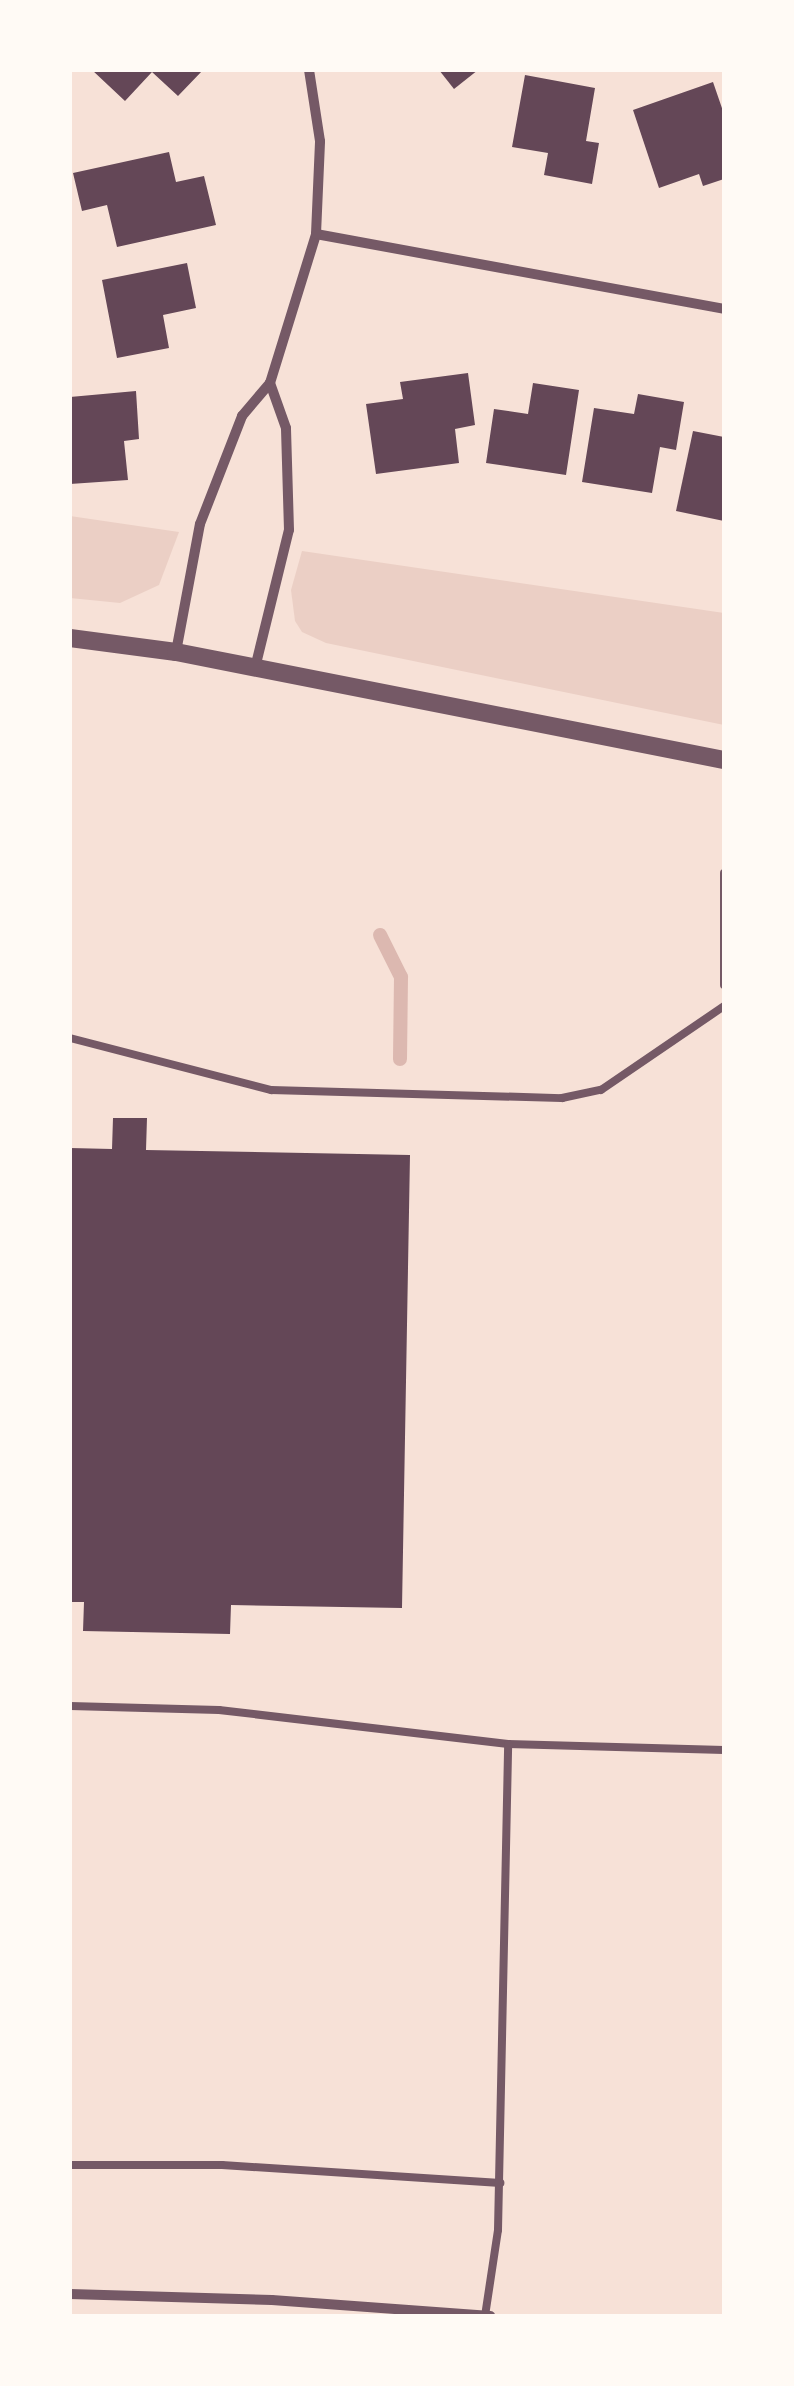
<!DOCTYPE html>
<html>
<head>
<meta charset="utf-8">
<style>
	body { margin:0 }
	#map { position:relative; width:794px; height:2386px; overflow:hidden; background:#f7e1d7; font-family:Lato,sans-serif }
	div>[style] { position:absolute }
	.green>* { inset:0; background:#ebcfc5 }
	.stream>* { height:14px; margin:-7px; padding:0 7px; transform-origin:7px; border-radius:7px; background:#dcb8b0 }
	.building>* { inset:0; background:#644757 }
	.service>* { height:8px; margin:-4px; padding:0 4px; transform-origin:4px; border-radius:4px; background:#755966 }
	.minor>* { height:10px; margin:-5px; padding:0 5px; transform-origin:5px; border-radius:5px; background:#755966 }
	.tertiary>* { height:18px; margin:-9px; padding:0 9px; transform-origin:9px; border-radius:9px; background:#755966 }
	span { translate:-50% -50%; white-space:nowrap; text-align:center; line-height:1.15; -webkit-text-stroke:10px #fffaf5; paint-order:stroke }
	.frame { position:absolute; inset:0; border:72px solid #fffaf5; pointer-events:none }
</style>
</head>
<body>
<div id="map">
	<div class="green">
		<i style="clip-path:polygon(70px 516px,179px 532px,159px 585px,120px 603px,70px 598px)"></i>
		<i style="clip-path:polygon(302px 551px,724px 613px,724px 725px,326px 643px,302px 632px,295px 621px,291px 590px)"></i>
	</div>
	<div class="stream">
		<i style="left:380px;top:935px;width:47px;rotate:63.4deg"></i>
		<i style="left:401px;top:977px;width:82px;rotate:90.7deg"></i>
	</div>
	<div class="building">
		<i style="clip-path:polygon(92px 70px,203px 70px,178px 96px,152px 72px,125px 101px)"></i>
		<i style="clip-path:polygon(439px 70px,478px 70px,454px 89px)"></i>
		<i style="clip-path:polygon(525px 75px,595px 88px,586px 141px,599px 143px,592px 184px,544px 175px,548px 153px,512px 147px)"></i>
		<i style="clip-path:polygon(713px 82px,724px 114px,724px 179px,703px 186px,699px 174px,659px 188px,633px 110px)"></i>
		<i style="clip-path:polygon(169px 152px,176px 182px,204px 176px,216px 225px,117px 247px,107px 205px,82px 211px,73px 173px)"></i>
		<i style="clip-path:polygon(187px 263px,196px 308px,163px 315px,169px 348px,117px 358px,102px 280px)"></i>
		<i style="clip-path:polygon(468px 373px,475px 425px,455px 429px,459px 463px,376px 474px,366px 404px,403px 399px,400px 382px)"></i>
		<i style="clip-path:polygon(533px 383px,579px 390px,566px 475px,486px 463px,494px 409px,528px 414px)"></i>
		<i style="clip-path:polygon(136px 391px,139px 439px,124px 441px,128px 480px,70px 484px,70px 397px)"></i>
		<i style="clip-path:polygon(638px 394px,684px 402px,676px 450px,660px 447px,652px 493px,582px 482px,594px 408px,634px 414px)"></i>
		<i style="clip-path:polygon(693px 431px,724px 437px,724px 521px,676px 511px)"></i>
		<i style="clip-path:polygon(113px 1118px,147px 1118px,146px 1150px,410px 1155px,402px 1608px,231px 1605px,230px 1634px,83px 1631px,84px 1602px,70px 1602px,70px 1148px,112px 1149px)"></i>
	</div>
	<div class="service">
		<i style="left:724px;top:873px;width:112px;rotate:90deg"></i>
		<i style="left:70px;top:1038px;width:208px;rotate:14.5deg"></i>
		<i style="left:271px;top:1090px;width:291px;rotate:1.6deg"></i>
		<i style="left:562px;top:1098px;width:40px;rotate:-12deg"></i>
		<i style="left:601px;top:1090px;width:149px;rotate:-34.3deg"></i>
		<i style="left:70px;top:1706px;width:149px;rotate:1.5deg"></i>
		<i style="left:219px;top:1710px;width:291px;rotate:6.7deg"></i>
		<i style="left:508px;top:1744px;width:216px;rotate:1.6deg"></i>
		<i style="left:70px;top:2165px;width:152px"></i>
		<i style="left:222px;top:2165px;width:279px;rotate:3.7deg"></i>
		<i style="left:485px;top:2316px;width:87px;rotate:-81.4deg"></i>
		<i style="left:498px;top:2230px;width:486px;rotate:-88.8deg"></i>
	</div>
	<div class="minor">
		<i style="left:316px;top:234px;width:415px;rotate:10.4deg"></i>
		<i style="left:176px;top:652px;width:130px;rotate:-79.4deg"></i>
		<i style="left:200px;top:524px;width:116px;rotate:-68.7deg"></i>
		<i style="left:242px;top:416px;width:43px;rotate:-49.7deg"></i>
		<i style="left:270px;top:383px;width:156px;rotate:-72.8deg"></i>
		<i style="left:316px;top:234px;width:93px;rotate:-87.5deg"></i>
		<i style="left:320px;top:141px;width:72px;rotate:-98.8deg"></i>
		<i style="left:255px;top:668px;width:142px;rotate:-76.2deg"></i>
		<i style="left:289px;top:530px;width:102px;rotate:-91.7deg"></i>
		<i style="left:286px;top:428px;width:48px;rotate:-109.6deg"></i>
		<i style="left:70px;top:2294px;width:202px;rotate:1.7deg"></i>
		<i style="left:272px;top:2300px;width:219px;rotate:4.2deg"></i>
	</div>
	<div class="tertiary">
		<i style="left:70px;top:638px;width:107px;rotate:7.5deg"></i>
		<i style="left:176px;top:652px;width:559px;rotate:11.15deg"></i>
	</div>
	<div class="frame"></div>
</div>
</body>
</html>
